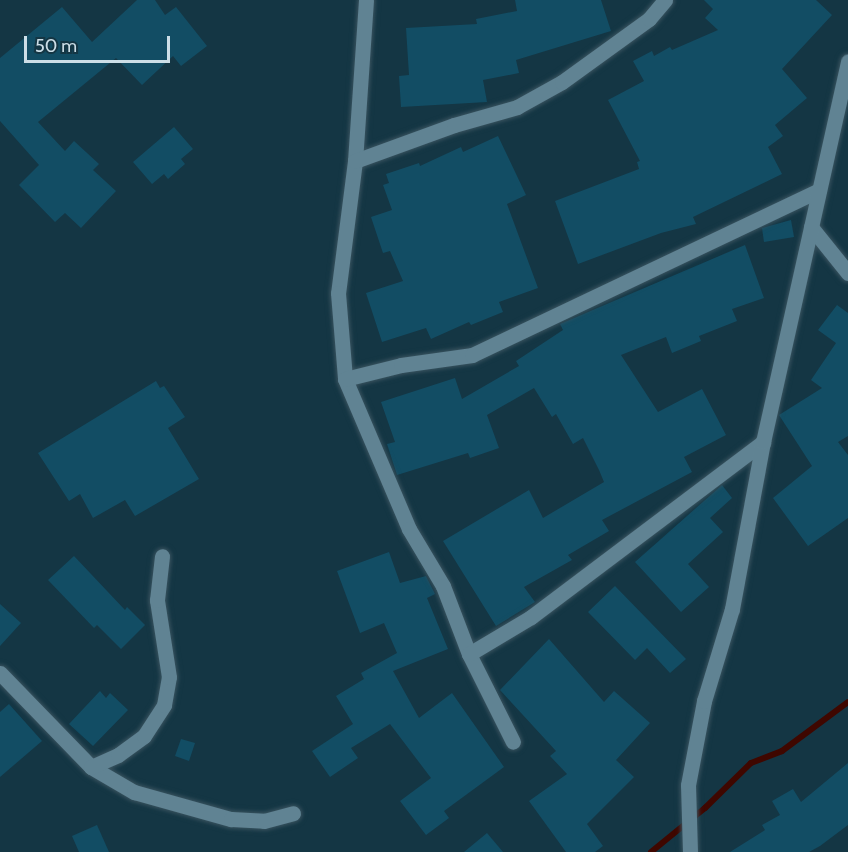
<!DOCTYPE html>
<html>
<head>
<meta charset="utf-8">
<style>
	body { margin:0 }
	#map { position:relative; width:848px; height:852px; overflow:hidden; background:#143644; font-family:Cabin,sans-serif }
	div>[style] { position:absolute }
	.stream>* { height:6px; margin:-3px; padding:0 3px; transform-origin:3px; border-radius:3px; background:#3f0700 }
	.building>* { inset:0; background:#124d64 }
	.roads { filter:drop-shadow(0 0 2px #39535f) drop-shadow(0 0 2px #39535f) }
	.minor>* { height:15px; margin:-7.5px; padding:0 7.5px; transform-origin:7.5px; border-radius:7.5px; background:#608393 }
	span { translate:-50% -50%; white-space:nowrap; text-align:center; line-height:1.15; -webkit-text-stroke:5px #143644; paint-order:stroke }
	.scale { position:absolute; left:24px; top:36px; width:146px; height:27px; box-sizing:border-box; border:3px solid #ccdee7; border-top:0; padding-left:8px; font-size:18px; line-height:21px; white-space:nowrap; color:#ccdee7; -webkit-text-stroke:4px #143644; paint-order:stroke }
</style>
</head>
<body>
<div id="map">
	<div class="stream">
		<i style="left:651px;top:852px;width:70px;rotate:-39.2deg"></i>
		<i style="left:705px;top:808px;width:64px;rotate:-44.4deg"></i>
		<i style="left:751px;top:763px;width:33px;rotate:-21deg"></i>
		<i style="left:782px;top:751px;width:82px;rotate:-36.6deg"></i>
	</div>
	<div class="building">
		<i style="clip-path:polygon(137px 0,155px 0,165px 15px,176px 7px,207px 46px,181px 66px,173px 56px,142px 85px,116px 58px,38px 122px,65px 151px,74px 141px,99px 164px,93px 170px,116px 191px,81px 228px,65px 213px,55px 222px,19px 185px,39px 165px,0 121px,0 58px,62px 7px,92px 42px)"></i>
		<i style="clip-path:polygon(515px 0,601px 0,611px 31px,516px 60px,519px 73px,483px 80px,487px 102px,401px 107px,399px 76px,409px 75px,406px 28px,477px 24px,476px 19px,517px 11px)"></i>
		<i style="clip-path:polygon(704px 0,816px 0,832px 15px,782px 69px,807px 98px,775px 125px,783px 136px,768px 147px,782px 174px,693px 217px,696px 224px,661px 233px,578px 264px,555px 201px,639px 169px,637px 162px,640px 161px,608px 100px,644px 81px,633px 61px,652px 51px,654px 56px,670px 47px,672px 50px,718px 30px,705px 18px,713px 9px)"></i>
		<i style="clip-path:polygon(174px 127px,193px 149px,181px 159px,185px 164px,168px 179px,164px 174px,152px 184px,133px 162px)"></i>
		<i style="clip-path:polygon(498px 136px,526px 195px,507px 204px,538px 288px,499px 302px,503px 312px,471px 325px,469px 322px,431px 339px,426px 328px,382px 342px,366px 293px,403px 281px,390px 251px,383px 253px,371px 217px,392px 210px,383px 185px,389px 183px,386px 174px,419px 163px,420px 166px,461px 147px,463px 152px)"></i>
		<i style="clip-path:polygon(791px 220px,794px 237px,764px 242px,762px 228px)"></i>
		<i style="clip-path:polygon(745px 245px,764px 298px,732px 309px,737px 321px,699px 336px,701px 341px,672px 353px,666px 337px,621px 355px,658px 412px,702px 389px,726px 435px,684px 457px,692px 472px,602px 520px,609px 531px,568px 555px,572px 560px,524px 587px,535px 602px,496px 626px,443px 541px,529px 490px,543px 518px,604px 482px,599px 470px,583px 438px,573px 444px,556px 414px,552px 417px,534px 388px,487px 415px,499px 448px,470px 458px,468px 453px,397px 475px,387px 444px,395px 442px,381px 402px,455px 378px,462px 399px,519px 366px,516px 361px,563px 330px,560px 324px)"></i>
		<i style="clip-path:polygon(837px 305px,848px 313px,848px 436px,838px 442px,848px 455px,848px 518px,808px 546px,773px 498px,812px 466px,779px 415px,822px 388px,811px 380px,836px 343px,818px 330px)"></i>
		<i style="clip-path:polygon(156px 381px,160px 388px,164px 386px,185px 417px,168px 428px,199px 479px,135px 516px,125px 500px,93px 518px,80px 494px,69px 501px,38px 453px)"></i>
		<i style="clip-path:polygon(722px 485px,732px 498px,710px 518px,723px 532px,688px 564px,709px 587px,681px 612px,635px 562px)"></i>
		<i style="clip-path:polygon(389px 552px,400px 583px,426px 576px,435px 594px,427px 598px,448px 649px,393px 671px,419px 718px,452px 693px,504px 767px,444px 811px,449px 818px,426px 835px,400px 801px,431px 778px,390px 724px,351px 748px,358px 758px,330px 777px,312px 751px,353px 724px,336px 696px,364px 679px,361px 673px,397px 653px,384px 623px,360px 633px,337px 571px)"></i>
		<i style="clip-path:polygon(74px 556px,125px 610px,127px 607px,145px 625px,121px 649px,97px 625px,94px 628px,48px 580px)"></i>
		<i style="clip-path:polygon(615px 586px,686px 659px,670px 673px,647px 648px,635px 660px,588px 612px)"></i>
		<i style="clip-path:polygon(0 604px,21px 623px,0 646px)"></i>
		<i style="clip-path:polygon(549px 639px,604px 702px,614px 691px,650px 723px,616px 760px,634px 777px,587px 824px,603px 846px,595px 852px,566px 852px,529px 801px,567px 774px,550px 756px,556px 751px,500px 690px)"></i>
		<i style="clip-path:polygon(100px 691px,106px 698px,110px 693px,128px 710px,93px 746px,69px 724px)"></i>
		<i style="clip-path:polygon(9px 704px,42px 741px,0 777px,0 712px)"></i>
		<i style="clip-path:polygon(181px 739px,195px 743px,189px 761px,175px 756px)"></i>
		<i style="clip-path:polygon(848px 763px,848px 825px,820px 846px,809px 852px,730px 852px,765px 830px,762px 825px,780px 815px,772px 801px,793px 789px,801px 802px)"></i>
		<i style="clip-path:polygon(97px 825px,109px 852px,79px 852px,72px 836px)"></i>
		<i style="clip-path:polygon(487px 833px,503px 852px,464px 852px)"></i>
	</div>
	<div class="roads">
		<div class="minor">
			<i style="left:366px;top:0;width:161px;rotate:93.9deg"></i>
			<i style="left:355px;top:161px;width:133px;rotate:97.3deg"></i>
			<i style="left:338px;top:293px;width:86px;rotate:85.3deg"></i>
			<i style="left:345px;top:379px;width:163px;rotate:66.9deg"></i>
			<i style="left:409px;top:529px;width:66px;rotate:59.2deg"></i>
			<i style="left:443px;top:586px;width:73px;rotate:69.1deg"></i>
			<i style="left:469px;top:654px;width:98px;rotate:63.4deg"></i>
			<i style="left:355px;top:161px;width:105px;rotate:-20deg"></i>
			<i style="left:454px;top:125px;width:66px;rotate:-15.9deg"></i>
			<i style="left:517px;top:107px;width:51px;rotate:-29.1deg"></i>
			<i style="left:562px;top:82px;width:107px;rotate:-35.9deg"></i>
			<i style="left:649px;top:19px;width:25px;rotate:-50deg"></i>
			<i style="left:811px;top:227px;width:59px;rotate:51.2deg"></i>
			<i style="left:345px;top:379px;width:58px;rotate:-14deg"></i>
			<i style="left:401px;top:365px;width:72px;rotate:-8deg"></i>
			<i style="left:472px;top:355px;width:384px;rotate:-25.4deg"></i>
			<i style="left:469px;top:654px;width:72px;rotate:-30.8deg"></i>
			<i style="left:531px;top:617px;width:291px;rotate:-37deg"></i>
			<i style="left:0;top:673px;width:131px;rotate:45.9deg"></i>
			<i style="left:91px;top:767px;width:50px;rotate:30.2deg"></i>
			<i style="left:134px;top:792px;width:101px;rotate:15.6deg"></i>
			<i style="left:231px;top:819px;width:33px;rotate:3deg"></i>
			<i style="left:264px;top:821px;width:30px;rotate:-15deg"></i>
			<i style="left:91px;top:767px;width:30px;rotate:-24deg"></i>
			<i style="left:118px;top:755px;width:32px;rotate:-36deg"></i>
			<i style="left:144px;top:736px;width:37px;rotate:-57deg"></i>
			<i style="left:164px;top:705px;width:28px;rotate:-80deg"></i>
			<i style="left:169px;top:677px;width:78px;rotate:-98.9deg"></i>
			<i style="left:157px;top:600px;width:44px;rotate:-83.5deg"></i>
			<i style="left:690px;top:852px;width:67px;rotate:-91.7deg"></i>
			<i style="left:688px;top:785px;width:86px;rotate:-79.2deg"></i>
			<i style="left:704px;top:701px;width:96px;rotate:-73.1deg"></i>
			<i style="left:732px;top:609px;width:170px;rotate:-79.5deg"></i>
			<i style="left:763px;top:442px;width:390px;rotate:-77.4deg"></i>
		</div>
	</div>
	<div class="scale">50 m</div>
</div>
</body>
</html>
